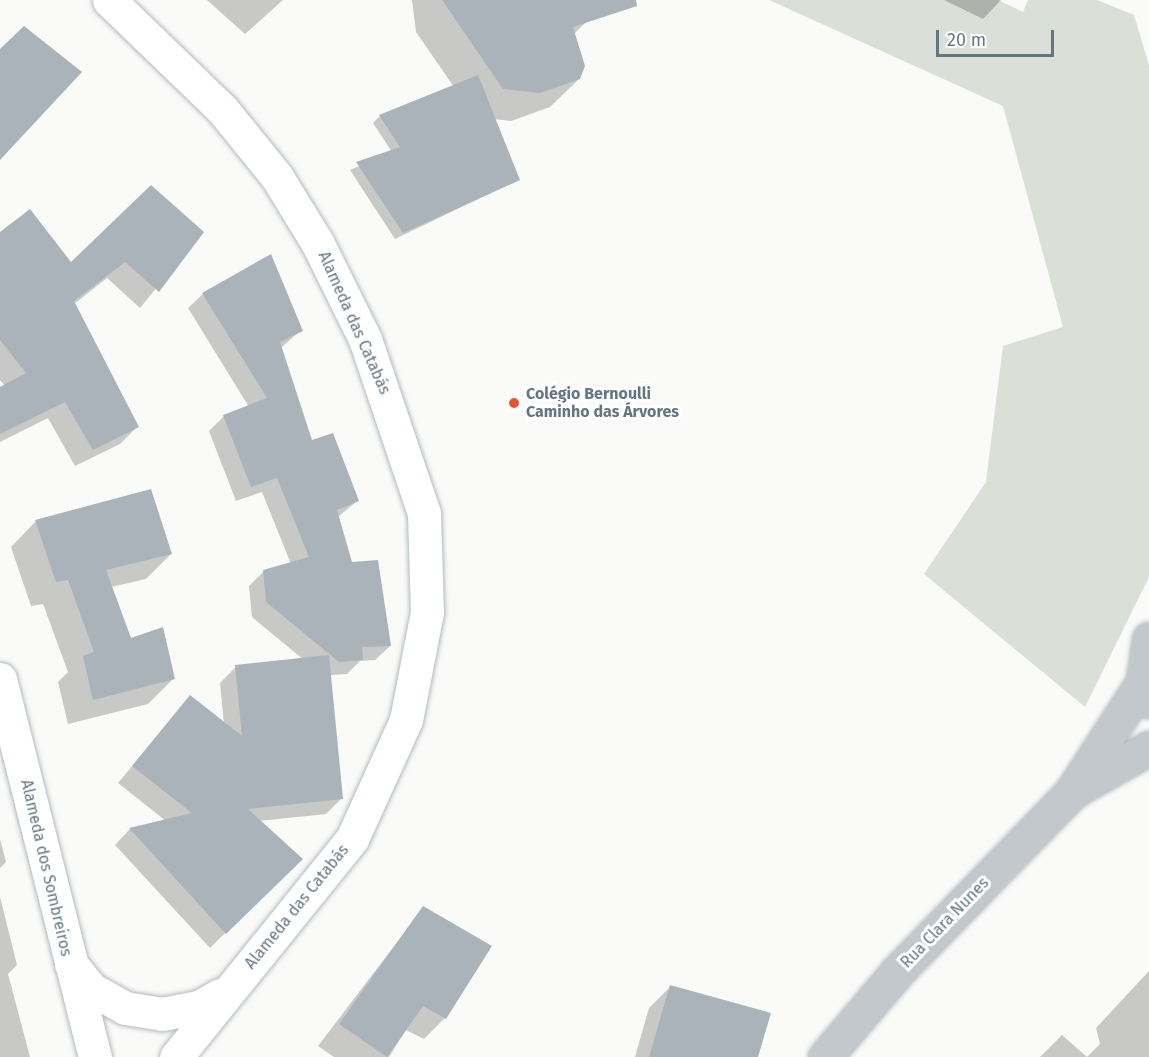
<!DOCTYPE html>
<html>
<head>
<meta charset="utf-8">
<style>
	body { margin:0 }
	#map { position:relative; width:1149px; height:1057px; overflow:hidden; background:#fafaf8; font-family:"Fira Sans",sans-serif }
	div>[style] { position:absolute }
	.green>* { inset:0; background:#dadfd7 }
	.shadow>* { inset:0; background:#0003 }
	.building>* { inset:0; background:#aab3b9 }
	.roads { filter:drop-shadow(0 0 2px #b3babf) drop-shadow(0 0 2px #b3babf) }
	.street>* { height:33px; margin:-16.5px; padding:0 16.5px; transform-origin:16.5px; border-radius:16.5px; background:#c3c8cc }
	.secondary>* { height:33px; margin:-16.5px; padding:0 16.5px; transform-origin:16.5px; border-radius:16.5px; background:#fff }
	.dots>* { width:16px; height:16px; translate:-50% -50%; box-sizing:border-box; border:3px solid #fff; border-radius:50% }
	span { translate:-50% -50%; white-space:nowrap; text-align:center; line-height:1.15; -webkit-text-stroke:6px #fff; paint-order:stroke }
	.street-label { font-size:16px; color:#657683 }
	.poi-label { font-size:16px; color:#657683; font-weight:700 }
	.left { translate:0 -50%; text-align:left }
	.scale { position:absolute; left:936px; top:30px; width:118px; height:27px; box-sizing:border-box; border:3px solid #657683; border-top:0; padding-left:8px; font-size:18px; line-height:21px; white-space:nowrap; color:#657683; -webkit-text-stroke:4px #fff; paint-order:stroke }
</style>
</head>
<body>
<div id="map">
	<div class="green">
		<i style="clip-path:polygon(769px 0,998px 0,1023px 12px,1028px 0,1097px 0,1134px 15px,1149px 65px,1149px 577px,1085px 707px,924px 574px,986px 482px,1003px 346px,1063px 327px,1003px 106px)"></i>
	</div>
	<div class="shadow">
		<i style="clip-path:polygon(207px 0,283px 0,245px 34px)"></i>
		<i style="clip-path:polygon(412px 0,579px 0,586px 22px,574px 34px,579px 79px,550px 107px,511px 121px,494px 119px,518px 180px,395px 239px,350px 170px,392px 152px,373px 123px,380px 116px,454px 87px,416px 32px)"></i>
		<i style="clip-path:polygon(944px 0,1001px 0,983px 19px)"></i>
		<i style="clip-path:polygon(202px 232px,140px 308px,107px 278px,74px 304px,137px 427px,120px 444px,75px 466px,48px 418px,0 442px,0 389px,5px 386px,0 380px,0 234px,70px 264px)"></i>
		<i style="clip-path:polygon(203px 294px,301px 330px,281px 348px,311px 442px,357px 501px,338px 517px,351px 564px,390px 646px,375px 660px,360px 661px,347px 674px,330px 675px,342px 798px,326px 814px,259px 821px,300px 859px,210px 948px,115px 845px,130px 829px,166px 821px,118px 783px,190px 697px,224px 724px,220px 683px,236px 667px,304px 660px,252px 617px,249px 586px,264px 571px,291px 564px,262px 492px,236px 501px,209px 431px,224px 416px,249px 407px,188px 308px)"></i>
		<i style="clip-path:polygon(150px 491px,171px 554px,146px 579px,111px 587px,130px 640px,173px 679px,148px 704px,68px 724px,58px 682px,68px 672px,43px 604px,31px 606px,11px 547px,35px 522px)"></i>
		<i style="clip-path:polygon(0 839px,6px 862px,0 868px)"></i>
		<i style="clip-path:polygon(0 897px,17px 965px,8px 974px,30px 1057px,0 1057px)"></i>
		<i style="clip-path:polygon(423px 908px,445px 1018px,424px 1039px,406px 1030px,389px 1057px,334px 1057px,318px 1046px)"></i>
		<i style="clip-path:polygon(1149px 971px,1149px 1057px,1087px 1057px,1100px 1044px,1096px 1028px)"></i>
		<i style="clip-path:polygon(670px 987px,757px 1057px,635px 1057px,649px 1008px)"></i>
		<i style="clip-path:polygon(1062px 1035px,1087px 1057px,1040px 1057px)"></i>
	</div>
	<div class="building">
		<i style="clip-path:polygon(442px 0,636px 0,637px 6px,573px 27px,585px 66px,580px 79px,540px 93px,503px 89px)"></i>
		<i style="clip-path:polygon(24px 26px,82px 72px,0 160px,0 49px)"></i>
		<i style="clip-path:polygon(478px 75px,520px 180px,403px 233px,356px 162px,400px 147px,379px 115px)"></i>
		<i style="clip-path:polygon(151px 185px,204px 232px,159px 292px,125px 262px,74px 301px,139px 427px,93px 450px,65px 402px,0 434px,0 387px,26px 373px,0 340px,0 232px,30px 209px,71px 262px)"></i>
		<i style="clip-path:polygon(271px 254px,303px 331px,280px 342px,312px 440px,333px 433px,359px 501px,337px 510px,352px 562px,378px 560px,391px 646px,362px 647px,363px 660px,339px 662px,266px 602px,263px 570px,309px 557px,277px 478px,251px 487px,223px 415px,267px 398px,202px 293px)"></i>
		<i style="clip-path:polygon(151px 489px,172px 554px,106px 570px,131px 638px,163px 627px,175px 679px,93px 700px,83px 656px,94px 652px,68px 580px,56px 582px,35px 520px)"></i>
		<i style="clip-path:polygon(329px 655px,343px 799px,248px 809px,303px 859px,226px 934px,129px 828px,192px 813px,132px 766px,190px 695px,242px 736px,235px 665px)"></i>
		<i style="clip-path:polygon(423px 906px,492px 946px,446px 1019px,423px 1006px,387px 1057px,339px 1024px)"></i>
		<i style="clip-path:polygon(670px 985px,771px 1013px,758px 1057px,649px 1057px)"></i>
	</div>
	<div class="roads">
		<div class="street">
			<i style="left:1149px;top:639px;width:43px;rotate:97.9deg"></i>
			<i style="left:1143px;top:682px;width:20px;rotate:72deg"></i>
			<i style="left:1077px;top:789px;width:83px;rotate:-29.7deg"></i>
			<i style="left:825px;top:1057px;width:113px;rotate:-49.7deg"></i>
			<i style="left:898px;top:971px;width:248px;rotate:-45.8deg"></i>
			<i style="left:1071px;top:793px;width:132px;rotate:-57deg"></i>
		</div>
		<div class="secondary">
			<i style="left:109px;top:0;width:157px;rotate:44deg"></i>
			<i style="left:222px;top:109px;width:87px;rotate:51deg"></i>
			<i style="left:277px;top:177px;width:79px;rotate:58.5deg"></i>
			<i style="left:318px;top:244px;width:106px;rotate:63.7deg"></i>
			<i style="left:365px;top:339px;width:184px;rotate:71.3deg"></i>
			<i style="left:424px;top:513px;width:99px;rotate:88.3deg"></i>
			<i style="left:427px;top:612px;width:110px;rotate:101deg"></i>
			<i style="left:406px;top:720px;width:131px;rotate:114.4deg"></i>
			<i style="left:352px;top:839px;width:280px;rotate:128.9deg"></i>
			<i style="left:0;top:679px;width:390px;rotate:75.9deg"></i>
			<i style="left:71px;top:964px;width:32px;rotate:51deg"></i>
			<i style="left:91px;top:989px;width:39px;rotate:29deg"></i>
			<i style="left:125px;top:1008px;width:37px;rotate:9deg"></i>
			<i style="left:162px;top:1014px;width:38px;rotate:-11deg"></i>
			<i style="left:199px;top:1007px;width:24px;rotate:-30deg"></i>
		</div>
	</div>
	<div class="dots">
		<i style="left:514px;top:403px;background:#e4572e"></i>
	</div>
	<div class="street-label">
		<span style="left:354px;top:323px;rotate:66deg">Alameda das Catabás</span>
		<span style="left:46px;top:868px;rotate:77deg">Alameda dos Sombreiros</span>
		<span style="left:297px;top:907px;rotate:-51deg">Alameda das Catabás</span>
		<span style="left:945px;top:923px;rotate:-46deg">Rua Clara Nunes</span>
	</div>
	<div class="poi-label">
		<span class="left" style="left:526px;top:403px">Colégio Bernoulli<br>Caminho das Árvores</span>
	</div>
	<div class="scale">20 m</div>
</div>
</body>
</html>
